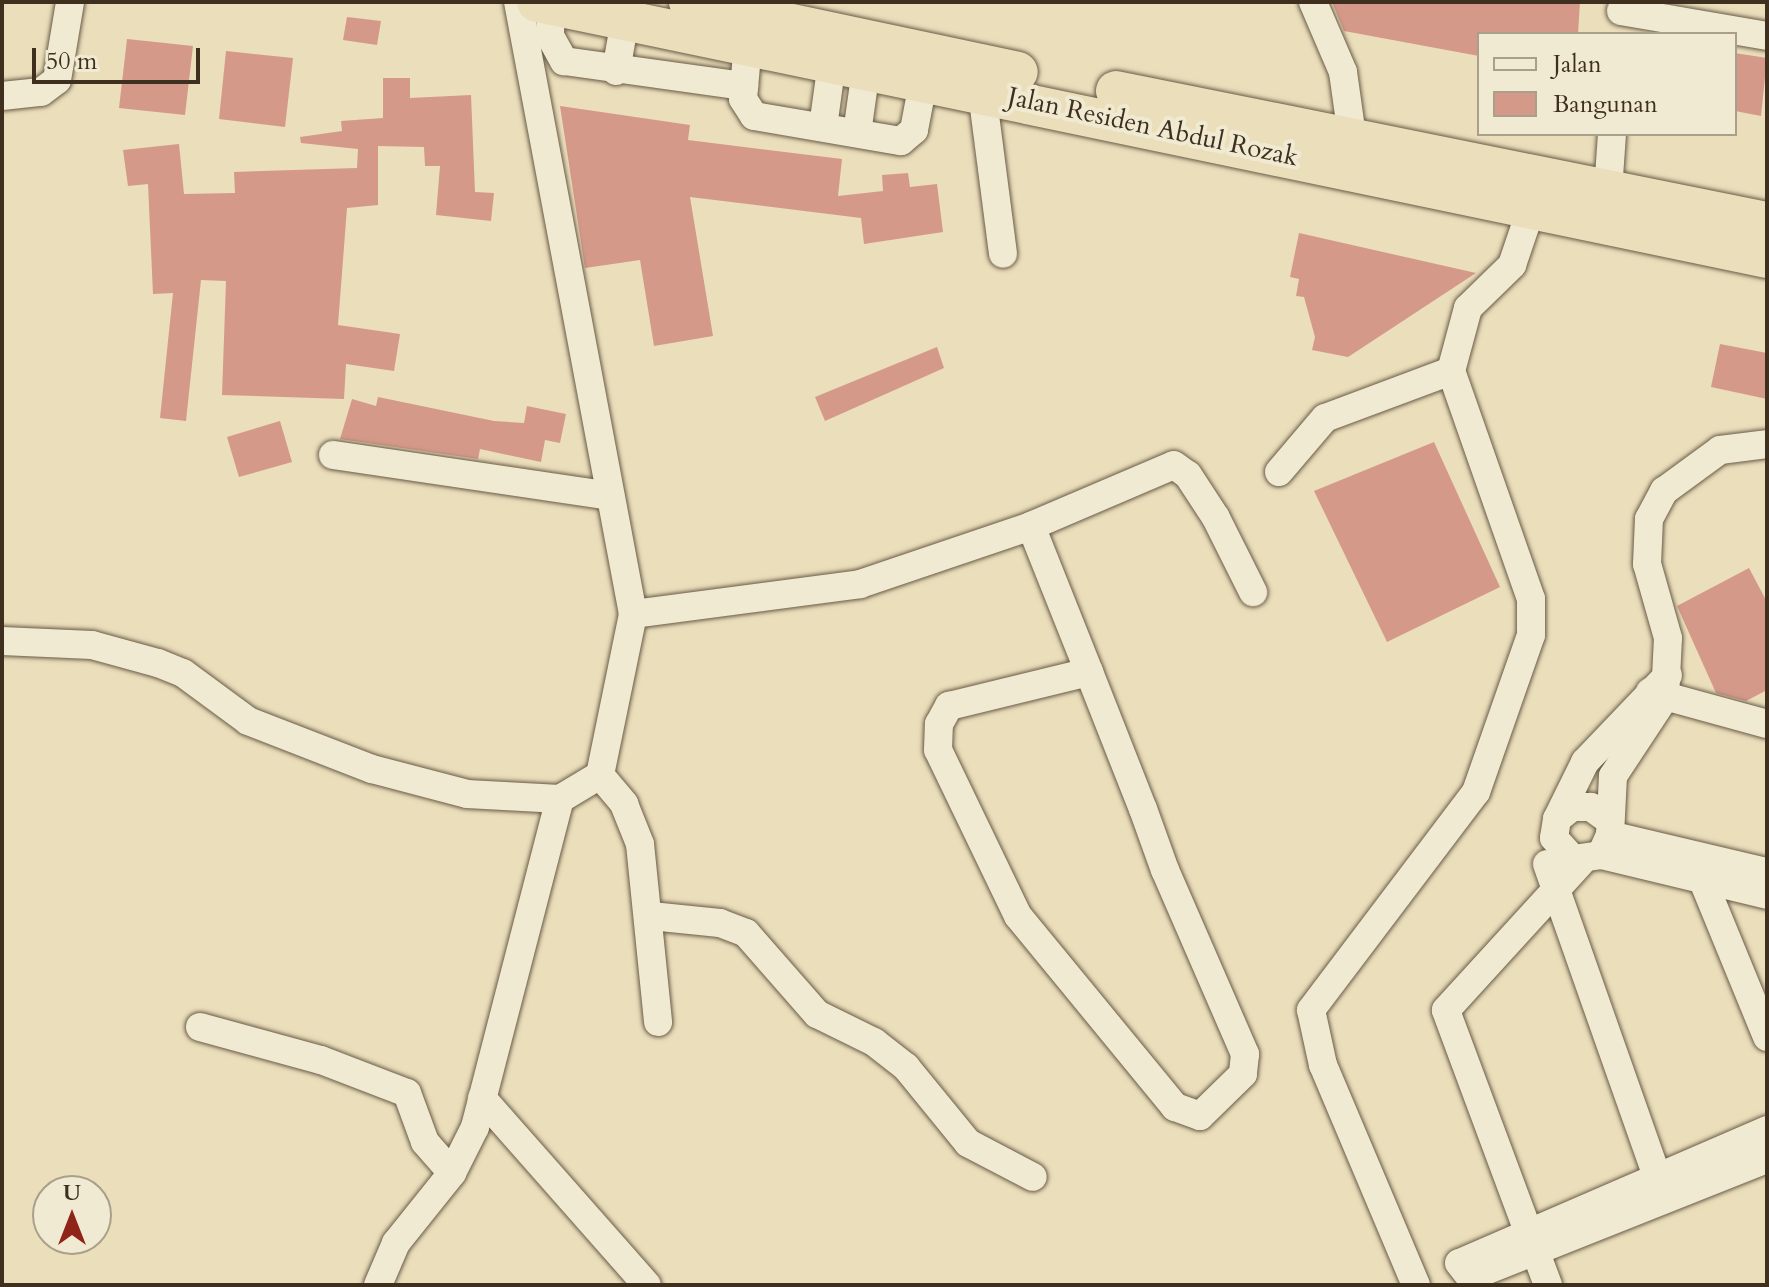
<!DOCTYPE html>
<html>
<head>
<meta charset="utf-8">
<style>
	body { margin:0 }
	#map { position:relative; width:1769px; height:1287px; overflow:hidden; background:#eadebb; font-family:Cardo,serif }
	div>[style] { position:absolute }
	.building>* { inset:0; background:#d5998a }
	.roads { filter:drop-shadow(0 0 2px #695b46) drop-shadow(0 0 2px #695b46) }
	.minor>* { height:28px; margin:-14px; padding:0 14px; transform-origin:14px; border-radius:14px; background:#f1ead3 }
	.highway>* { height:40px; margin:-20px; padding:0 20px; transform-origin:20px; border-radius:20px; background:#eadebb }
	span { translate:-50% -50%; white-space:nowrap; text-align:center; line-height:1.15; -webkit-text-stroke:8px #f1ead3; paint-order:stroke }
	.street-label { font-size:26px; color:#3e2f1f }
	.frame { position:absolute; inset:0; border:4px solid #3e2f1f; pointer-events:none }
	.legend { position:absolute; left:1477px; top:32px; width:260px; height:104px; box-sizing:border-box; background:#f1ead3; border:2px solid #a99f8b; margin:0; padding:10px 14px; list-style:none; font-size:24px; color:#3e2f1f }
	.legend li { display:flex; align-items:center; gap:16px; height:40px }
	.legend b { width:40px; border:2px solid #a99f8b }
	.north { position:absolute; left:32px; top:1175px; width:80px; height:80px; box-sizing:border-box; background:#f1ead3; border:2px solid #a99f8b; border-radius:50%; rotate:0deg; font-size:22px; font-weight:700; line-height:32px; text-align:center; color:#3e2f1f }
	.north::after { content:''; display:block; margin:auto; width:28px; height:36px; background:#8f2418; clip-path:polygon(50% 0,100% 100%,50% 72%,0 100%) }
	.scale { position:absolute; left:32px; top:48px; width:168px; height:36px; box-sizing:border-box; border:4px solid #3e2f1f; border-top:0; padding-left:10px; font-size:24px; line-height:28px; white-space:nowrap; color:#3e2f1f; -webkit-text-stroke:6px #f1ead3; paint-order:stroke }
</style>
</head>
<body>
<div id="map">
	<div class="building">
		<i style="clip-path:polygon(1332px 2px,1580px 2px,1578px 34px,1479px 34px,1479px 56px,1344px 31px)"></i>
		<i style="clip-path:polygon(347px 17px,381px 21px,377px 45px,343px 40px)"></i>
		<i style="clip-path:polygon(127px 39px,193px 46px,185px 115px,119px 108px)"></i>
		<i style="clip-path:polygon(226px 51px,293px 58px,285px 127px,219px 119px)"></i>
		<i style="clip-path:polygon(1735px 53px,1767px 58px,1761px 116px,1735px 111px)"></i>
		<i style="clip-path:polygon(383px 78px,410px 78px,410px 98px,471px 95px,475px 192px,494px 193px,491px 221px,436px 215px,440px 166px,425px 166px,424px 147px,378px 146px,378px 205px,347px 208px,338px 325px,400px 334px,394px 371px,346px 364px,344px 399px,222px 395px,226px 281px,201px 280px,186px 421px,160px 418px,173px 293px,153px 294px,148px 184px,128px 186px,123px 150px,179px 144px,184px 194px,235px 193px,234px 172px,357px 168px,358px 149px,301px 143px,300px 137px,342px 131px,341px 121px,383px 118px)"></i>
		<i style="clip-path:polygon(560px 106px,690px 125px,688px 140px,842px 159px,838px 196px,883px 191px,882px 175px,908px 173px,910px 187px,937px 184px,943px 232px,864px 244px,861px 218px,690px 197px,713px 336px,654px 346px,640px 260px,585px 268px)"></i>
		<i style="clip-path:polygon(1299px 233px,1476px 273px,1348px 357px,1312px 350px,1315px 337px,1304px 297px,1296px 296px,1299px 279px,1290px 277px)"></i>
		<i style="clip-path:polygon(1720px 344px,1767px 353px,1767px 399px,1711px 387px)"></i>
		<i style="clip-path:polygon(937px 347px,944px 368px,825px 421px,815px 397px)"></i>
		<i style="clip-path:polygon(378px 397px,494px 421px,524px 423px,527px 406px,566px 414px,560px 443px,545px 440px,541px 462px,480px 449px,478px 459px,340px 439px,352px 399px,376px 406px)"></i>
		<i style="clip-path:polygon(280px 421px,292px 462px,239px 477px,227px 437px)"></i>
		<i style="clip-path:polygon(1434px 442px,1500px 587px,1387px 642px,1314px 491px)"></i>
		<i style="clip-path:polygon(1749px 568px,1767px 602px,1767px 690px,1746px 701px,1716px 693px,1677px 606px)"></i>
	</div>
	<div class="roads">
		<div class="minor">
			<i style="left:1313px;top:2px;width:76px;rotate:66.8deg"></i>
			<i style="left:1343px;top:72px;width:65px;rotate:82deg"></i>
			<i style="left:551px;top:5px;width:31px;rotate:92deg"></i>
			<i style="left:550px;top:36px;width:29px;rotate:61deg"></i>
			<i style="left:564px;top:61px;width:182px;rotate:7.9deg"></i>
			<i style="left:1621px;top:11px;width:148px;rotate:9.7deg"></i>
			<i style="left:748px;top:44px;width:55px;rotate:95.2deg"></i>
			<i style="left:743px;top:99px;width:20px;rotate:57deg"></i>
			<i style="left:754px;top:116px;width:149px;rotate:9.7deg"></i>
			<i style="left:901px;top:141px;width:17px;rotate:-40deg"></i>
			<i style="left:914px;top:130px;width:48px;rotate:-79.2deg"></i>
			<i style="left:616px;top:71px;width:52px;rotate:-80deg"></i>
			<i style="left:982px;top:92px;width:163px;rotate:82.6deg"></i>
			<i style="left:2px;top:96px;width:39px;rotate:-6deg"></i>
			<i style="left:41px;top:92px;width:20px;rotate:-37deg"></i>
			<i style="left:57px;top:80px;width:79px;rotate:-80.5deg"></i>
			<i style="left:823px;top:127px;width:66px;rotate:-82.1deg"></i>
			<i style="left:857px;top:133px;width:64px;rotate:-81.9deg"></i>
			<i style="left:1608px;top:191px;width:57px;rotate:-86deg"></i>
			<i style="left:333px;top:455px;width:280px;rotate:8.4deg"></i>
			<i style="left:1279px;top:472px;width:71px;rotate:-49.6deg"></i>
			<i style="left:1325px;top:418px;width:134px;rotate:-20.5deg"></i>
			<i style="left:1031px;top:526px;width:157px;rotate:68.3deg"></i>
			<i style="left:1089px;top:672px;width:147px;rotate:68.5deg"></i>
			<i style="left:1143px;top:809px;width:65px;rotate:70.2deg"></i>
			<i style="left:1165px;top:870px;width:201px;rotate:66.5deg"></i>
			<i style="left:1245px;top:1054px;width:20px;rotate:96deg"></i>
			<i style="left:1243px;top:1074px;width:60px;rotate:135.7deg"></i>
			<i style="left:1200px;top:1116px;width:27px;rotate:-160deg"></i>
			<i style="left:1175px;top:1107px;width:247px;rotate:-129.4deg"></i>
			<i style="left:1018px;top:916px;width:184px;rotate:-115.7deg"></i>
			<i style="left:938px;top:750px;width:26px;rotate:-88deg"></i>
			<i style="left:939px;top:724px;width:21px;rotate:-61deg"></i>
			<i style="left:949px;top:706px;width:144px;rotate:-13.7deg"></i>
			<i style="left:633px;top:614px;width:229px;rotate:-7.5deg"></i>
			<i style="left:860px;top:584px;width:181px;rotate:-18.7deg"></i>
			<i style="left:1031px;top:526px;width:155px;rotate:-23.1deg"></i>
			<i style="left:1174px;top:465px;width:17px;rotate:36deg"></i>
			<i style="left:1188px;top:475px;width:51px;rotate:56.9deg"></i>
			<i style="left:1216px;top:518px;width:83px;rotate:63.4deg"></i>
			<i style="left:2px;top:641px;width:90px;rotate:2.5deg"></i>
			<i style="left:92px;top:645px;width:68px;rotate:15.3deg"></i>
			<i style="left:158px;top:663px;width:27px;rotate:22deg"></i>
			<i style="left:183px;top:673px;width:81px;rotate:36.4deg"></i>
			<i style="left:248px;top:721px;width:133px;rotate:21.2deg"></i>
			<i style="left:372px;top:769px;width:98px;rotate:14.7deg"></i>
			<i style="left:467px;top:794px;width:93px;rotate:3.1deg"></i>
			<i style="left:1650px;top:692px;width:121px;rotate:15.3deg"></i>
			<i style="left:600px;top:775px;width:38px;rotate:50deg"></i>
			<i style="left:624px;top:804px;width:43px;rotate:68.2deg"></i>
			<i style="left:640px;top:844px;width:179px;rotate:84.2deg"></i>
			<i style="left:1606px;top:818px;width:19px;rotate:-144deg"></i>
			<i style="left:1591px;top:807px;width:19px;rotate:180deg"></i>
			<i style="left:1572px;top:807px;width:19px;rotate:141deg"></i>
			<i style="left:1557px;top:819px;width:19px;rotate:99deg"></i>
			<i style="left:1554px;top:838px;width:28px;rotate:48deg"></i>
			<i style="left:1573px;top:859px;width:28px;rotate:-8deg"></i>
			<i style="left:1601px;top:855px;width:22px;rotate:-66deg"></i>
			<i style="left:1610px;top:835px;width:59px;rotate:-87.1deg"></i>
			<i style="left:1613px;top:776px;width:95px;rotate:-56.6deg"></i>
			<i style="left:1665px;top:697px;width:59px;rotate:-87.1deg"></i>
			<i style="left:1668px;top:638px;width:77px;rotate:-105.8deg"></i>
			<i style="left:1647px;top:564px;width:45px;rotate:-87.5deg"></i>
			<i style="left:1649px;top:519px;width:32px;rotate:-62deg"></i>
			<i style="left:1664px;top:491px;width:69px;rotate:-36.2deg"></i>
			<i style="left:1720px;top:450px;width:47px;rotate:-7.3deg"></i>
			<i style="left:1557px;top:819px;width:64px;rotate:-63.8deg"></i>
			<i style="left:1585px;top:762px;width:120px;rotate:-46.3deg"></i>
			<i style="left:1610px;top:835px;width:161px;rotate:13.3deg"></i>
			<i style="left:1601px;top:855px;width:171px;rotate:13.5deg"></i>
			<i style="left:1547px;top:864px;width:329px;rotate:70.6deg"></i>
			<i style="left:1701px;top:876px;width:174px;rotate:67.7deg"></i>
			<i style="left:651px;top:916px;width:69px;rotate:5.8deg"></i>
			<i style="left:720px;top:923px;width:28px;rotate:21deg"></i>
			<i style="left:746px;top:933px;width:108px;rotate:48.8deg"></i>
			<i style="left:817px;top:1014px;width:64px;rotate:26.2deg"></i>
			<i style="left:874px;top:1042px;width:41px;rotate:38deg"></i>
			<i style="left:906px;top:1067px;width:98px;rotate:50.8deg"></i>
			<i style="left:968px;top:1143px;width:73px;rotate:27.6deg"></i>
			<i style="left:200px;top:1027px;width:125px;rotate:15.3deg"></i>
			<i style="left:321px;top:1060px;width:92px;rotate:21deg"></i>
			<i style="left:407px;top:1093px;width:52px;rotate:69.8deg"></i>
			<i style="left:425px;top:1142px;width:41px;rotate:48.9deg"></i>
			<i style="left:482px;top:1098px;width:249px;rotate:48.6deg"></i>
			<i style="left:1767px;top:1130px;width:335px;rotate:156.6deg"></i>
			<i style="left:1459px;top:1263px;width:18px;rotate:52deg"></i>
			<i style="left:1470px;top:1277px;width:320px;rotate:-21.7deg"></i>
			<i style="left:378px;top:1285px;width:46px;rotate:-66.8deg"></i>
			<i style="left:396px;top:1243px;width:90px;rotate:-51.3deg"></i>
			<i style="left:452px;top:1173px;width:51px;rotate:-63.4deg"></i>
			<i style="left:475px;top:1127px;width:339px;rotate:-75.5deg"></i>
			<i style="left:560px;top:799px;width:47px;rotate:-31deg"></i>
			<i style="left:600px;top:775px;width:164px;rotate:-78.4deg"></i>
			<i style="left:633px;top:614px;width:623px;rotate:-100.64deg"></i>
			<i style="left:1416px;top:1285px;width:239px;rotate:-112.9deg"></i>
			<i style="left:1323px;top:1065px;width:56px;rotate:-102.3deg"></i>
			<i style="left:1311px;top:1010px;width:273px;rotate:-52.9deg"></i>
			<i style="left:1476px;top:792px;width:166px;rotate:-70.7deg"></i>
			<i style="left:1531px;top:635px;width:36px;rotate:-90deg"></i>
			<i style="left:1531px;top:599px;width:242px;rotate:-109.3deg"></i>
			<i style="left:1451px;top:371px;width:65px;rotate:-74.9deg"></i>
			<i style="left:1468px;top:308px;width:62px;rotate:-44.3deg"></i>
			<i style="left:1512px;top:265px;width:56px;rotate:-71.2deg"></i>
			<i style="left:1548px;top:1285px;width:293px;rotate:-110.4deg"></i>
			<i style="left:1446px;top:1010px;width:202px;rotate:-47.6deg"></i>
		</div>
		<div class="highway">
			<i style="left:537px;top:2px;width:1256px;rotate:11.76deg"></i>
			<i style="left:689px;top:2px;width:336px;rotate:12deg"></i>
			<i style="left:1116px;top:91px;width:664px;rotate:11.38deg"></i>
		</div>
	</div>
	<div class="street-label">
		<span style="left:1153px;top:127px;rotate:12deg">Jalan Residen Abdul Rozak</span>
	</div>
	<div class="frame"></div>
	<ul class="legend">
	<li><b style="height:10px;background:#f1ead3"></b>Jalan</li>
	<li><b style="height:22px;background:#d5998a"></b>Bangunan</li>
	</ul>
	<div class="north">U</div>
	<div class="scale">50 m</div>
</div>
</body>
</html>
